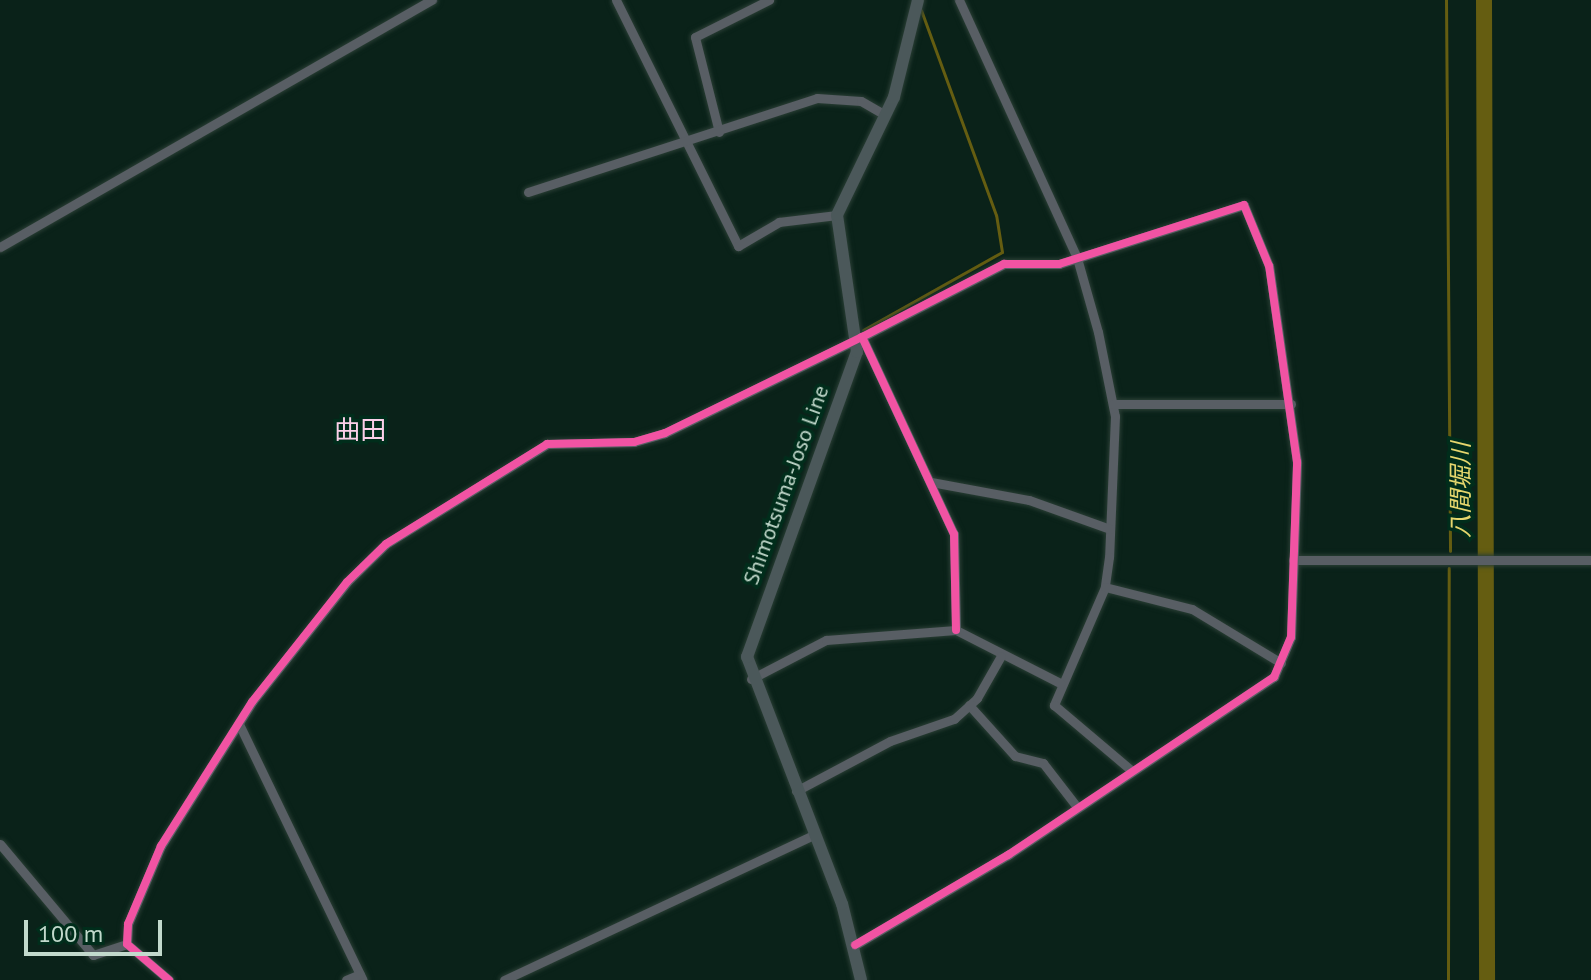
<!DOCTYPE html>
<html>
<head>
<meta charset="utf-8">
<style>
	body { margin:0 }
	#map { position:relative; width:1591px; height:980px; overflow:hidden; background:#0a2219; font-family:"PT Sans","Noto Sans JP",sans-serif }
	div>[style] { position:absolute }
	.stream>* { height:3px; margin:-1.5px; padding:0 1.5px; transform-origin:1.5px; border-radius:1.5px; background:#655d11 }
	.river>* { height:16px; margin:-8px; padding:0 8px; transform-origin:8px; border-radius:8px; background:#655d11 }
	.roads { filter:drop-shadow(0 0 2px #2a3e35) drop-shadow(0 0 2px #2a3e35) }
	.street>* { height:9px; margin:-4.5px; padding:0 4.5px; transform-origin:4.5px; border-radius:4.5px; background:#585e64 }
	.secondary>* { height:12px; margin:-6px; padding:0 6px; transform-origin:6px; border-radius:6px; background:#4b585a }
	.cycleway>* { height:8px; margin:-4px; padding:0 4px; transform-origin:4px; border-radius:4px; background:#f153a3 }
	span { translate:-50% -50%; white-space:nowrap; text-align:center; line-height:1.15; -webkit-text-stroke:7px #002d1b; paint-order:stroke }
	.street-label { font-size:22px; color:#c2d9cc }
	.water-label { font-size:24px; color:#e5d66d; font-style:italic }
	.quarter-label { font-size:26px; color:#fbcfe9 }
	.scale { position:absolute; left:24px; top:920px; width:138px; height:36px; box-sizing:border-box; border:4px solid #c2d9cc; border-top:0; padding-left:10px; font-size:24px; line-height:28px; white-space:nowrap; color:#c2d9cc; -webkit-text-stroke:6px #002d1b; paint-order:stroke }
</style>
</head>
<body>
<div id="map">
	<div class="stream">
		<i style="left:1446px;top:0;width:551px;rotate:89.58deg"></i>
		<i style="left:863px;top:330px;width:159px;rotate:-29.3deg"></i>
		<i style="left:1002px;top:252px;width:37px;rotate:-99deg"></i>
		<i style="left:996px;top:215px;width:218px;rotate:-110.1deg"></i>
		<i style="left:1448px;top:980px;width:412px;rotate:-89.9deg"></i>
	</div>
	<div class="river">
		<i style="left:1484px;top:0;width:980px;rotate:89.82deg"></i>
	</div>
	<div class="roads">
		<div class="street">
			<i style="left:616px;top:0;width:275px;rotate:63.6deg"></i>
			<i style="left:738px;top:246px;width:48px;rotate:-30.3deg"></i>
			<i style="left:779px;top:222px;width:58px;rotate:-6.9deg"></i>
			<i style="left:959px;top:0;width:284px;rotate:65.4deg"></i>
			<i style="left:1077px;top:258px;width:77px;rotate:74.2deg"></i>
			<i style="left:1098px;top:332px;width:86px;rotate:78.6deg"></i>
			<i style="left:1115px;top:416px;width:141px;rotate:92.4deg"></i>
			<i style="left:1109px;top:557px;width:30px;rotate:98deg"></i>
			<i style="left:1105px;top:587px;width:129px;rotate:113.4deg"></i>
			<i style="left:1054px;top:705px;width:101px;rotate:40.2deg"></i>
			<i style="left:719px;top:132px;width:98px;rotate:-104.2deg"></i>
			<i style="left:695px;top:37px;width:83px;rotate:-26.6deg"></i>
			<i style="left:528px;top:192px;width:304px;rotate:-18deg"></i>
			<i style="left:817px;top:98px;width:44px;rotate:3.9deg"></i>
			<i style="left:861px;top:101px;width:28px;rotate:30deg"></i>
			<i style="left:0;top:247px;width:498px;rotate:-29.8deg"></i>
			<i style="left:1113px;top:404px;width:178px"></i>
			<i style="left:931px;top:482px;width:100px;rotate:10.4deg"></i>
			<i style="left:1029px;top:500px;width:86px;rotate:19.7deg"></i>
			<i style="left:1293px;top:560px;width:298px"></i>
			<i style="left:1105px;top:587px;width:90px;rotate:14.2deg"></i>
			<i style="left:1192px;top:609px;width:104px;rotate:31.2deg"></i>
			<i style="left:751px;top:679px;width:85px;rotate:-27.5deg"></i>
			<i style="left:826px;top:640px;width:130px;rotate:-4.4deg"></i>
			<i style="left:956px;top:630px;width:117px;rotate:27deg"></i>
			<i style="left:969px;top:705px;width:69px;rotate:48deg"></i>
			<i style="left:1015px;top:756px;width:29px;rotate:14deg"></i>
			<i style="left:1043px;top:763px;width:56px;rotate:52.3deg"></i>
			<i style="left:239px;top:724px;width:284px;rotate:64.2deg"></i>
			<i style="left:796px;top:791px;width:106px;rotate:-28deg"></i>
			<i style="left:890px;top:741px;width:68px;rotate:-19deg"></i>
			<i style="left:954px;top:719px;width:31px;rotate:-42deg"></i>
			<i style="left:977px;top:698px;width:48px;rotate:-60.3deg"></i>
			<i style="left:0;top:844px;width:145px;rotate:50deg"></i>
			<i style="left:93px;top:955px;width:36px;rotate:-18deg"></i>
			<i style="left:855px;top:945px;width:178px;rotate:-30.5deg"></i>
			<i style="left:1008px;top:855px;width:320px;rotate:-33.8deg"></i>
			<i style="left:1274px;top:677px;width:43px;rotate:-67deg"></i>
			<i style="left:1291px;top:637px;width:175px;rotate:-88deg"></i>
			<i style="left:1297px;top:462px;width:198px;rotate:-98.1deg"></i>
			<i style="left:1269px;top:266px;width:66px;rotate:-112.3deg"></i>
			<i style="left:1244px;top:205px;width:194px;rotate:162.3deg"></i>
			<i style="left:1059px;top:264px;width:55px;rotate:180deg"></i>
			<i style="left:1004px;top:264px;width:160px;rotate:152.8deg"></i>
			<i style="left:169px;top:980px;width:55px;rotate:-139.4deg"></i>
			<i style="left:127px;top:944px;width:20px;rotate:-87deg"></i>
			<i style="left:128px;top:924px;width:85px;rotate:-67.1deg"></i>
			<i style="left:161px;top:846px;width:170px;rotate:-57.7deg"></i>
			<i style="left:252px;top:702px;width:153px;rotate:-51.6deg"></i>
			<i style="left:347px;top:582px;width:54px;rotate:-44.3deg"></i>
			<i style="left:386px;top:544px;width:190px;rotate:-31.8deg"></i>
			<i style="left:547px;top:444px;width:87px;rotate:-1.3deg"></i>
			<i style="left:634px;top:442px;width:32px;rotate:-16deg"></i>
			<i style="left:665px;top:433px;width:219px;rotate:-26deg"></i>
			<i style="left:862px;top:337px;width:217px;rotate:65deg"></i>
			<i style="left:954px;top:534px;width:96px;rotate:88.8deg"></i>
			<i style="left:346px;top:980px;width:15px;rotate:-23deg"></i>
			<i style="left:504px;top:980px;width:342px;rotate:-25.1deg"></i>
		</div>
		<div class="secondary">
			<i style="left:861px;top:980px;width:78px;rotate:-104deg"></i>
			<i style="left:842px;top:904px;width:265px;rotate:-111deg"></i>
			<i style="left:747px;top:657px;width:324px;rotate:-70.2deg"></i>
			<i style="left:857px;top:352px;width:138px;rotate:-98.3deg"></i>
			<i style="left:837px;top:215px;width:131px;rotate:-64.2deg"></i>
			<i style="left:894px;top:97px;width:100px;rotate:-76.1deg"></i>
		</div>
	</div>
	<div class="cycleway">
		<i style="left:855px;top:945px;width:178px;rotate:-30.5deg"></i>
		<i style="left:1008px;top:855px;width:320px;rotate:-33.8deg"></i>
		<i style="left:1274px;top:677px;width:43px;rotate:-67deg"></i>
		<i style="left:1291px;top:637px;width:175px;rotate:-88deg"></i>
		<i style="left:1297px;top:462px;width:198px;rotate:-98.1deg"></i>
		<i style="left:1269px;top:266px;width:66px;rotate:-112.3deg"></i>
		<i style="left:1244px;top:205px;width:194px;rotate:162.3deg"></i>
		<i style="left:1059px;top:264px;width:55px;rotate:180deg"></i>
		<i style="left:1004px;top:264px;width:160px;rotate:152.8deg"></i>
		<i style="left:169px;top:980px;width:55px;rotate:-139.4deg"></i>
		<i style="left:127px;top:944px;width:20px;rotate:-87deg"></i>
		<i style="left:128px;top:924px;width:85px;rotate:-67.1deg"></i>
		<i style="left:161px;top:846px;width:170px;rotate:-57.7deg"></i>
		<i style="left:252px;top:702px;width:153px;rotate:-51.6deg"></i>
		<i style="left:347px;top:582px;width:54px;rotate:-44.3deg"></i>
		<i style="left:386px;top:544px;width:190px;rotate:-31.8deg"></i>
		<i style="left:547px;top:444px;width:87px;rotate:-1.3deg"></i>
		<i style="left:634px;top:442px;width:32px;rotate:-16deg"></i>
		<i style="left:665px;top:433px;width:219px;rotate:-26deg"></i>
		<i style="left:862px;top:337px;width:217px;rotate:65deg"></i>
		<i style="left:954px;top:534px;width:96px;rotate:88.8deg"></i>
	</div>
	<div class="street-label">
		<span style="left:786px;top:485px;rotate:-70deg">Shimotsuma-Joso Line</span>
	</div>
	<div class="water-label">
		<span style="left:1461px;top:490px;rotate:-90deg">八間堀川</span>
	</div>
	<div class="quarter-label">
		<span style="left:360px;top:430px">曲田</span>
	</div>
	<div class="scale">100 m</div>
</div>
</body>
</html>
